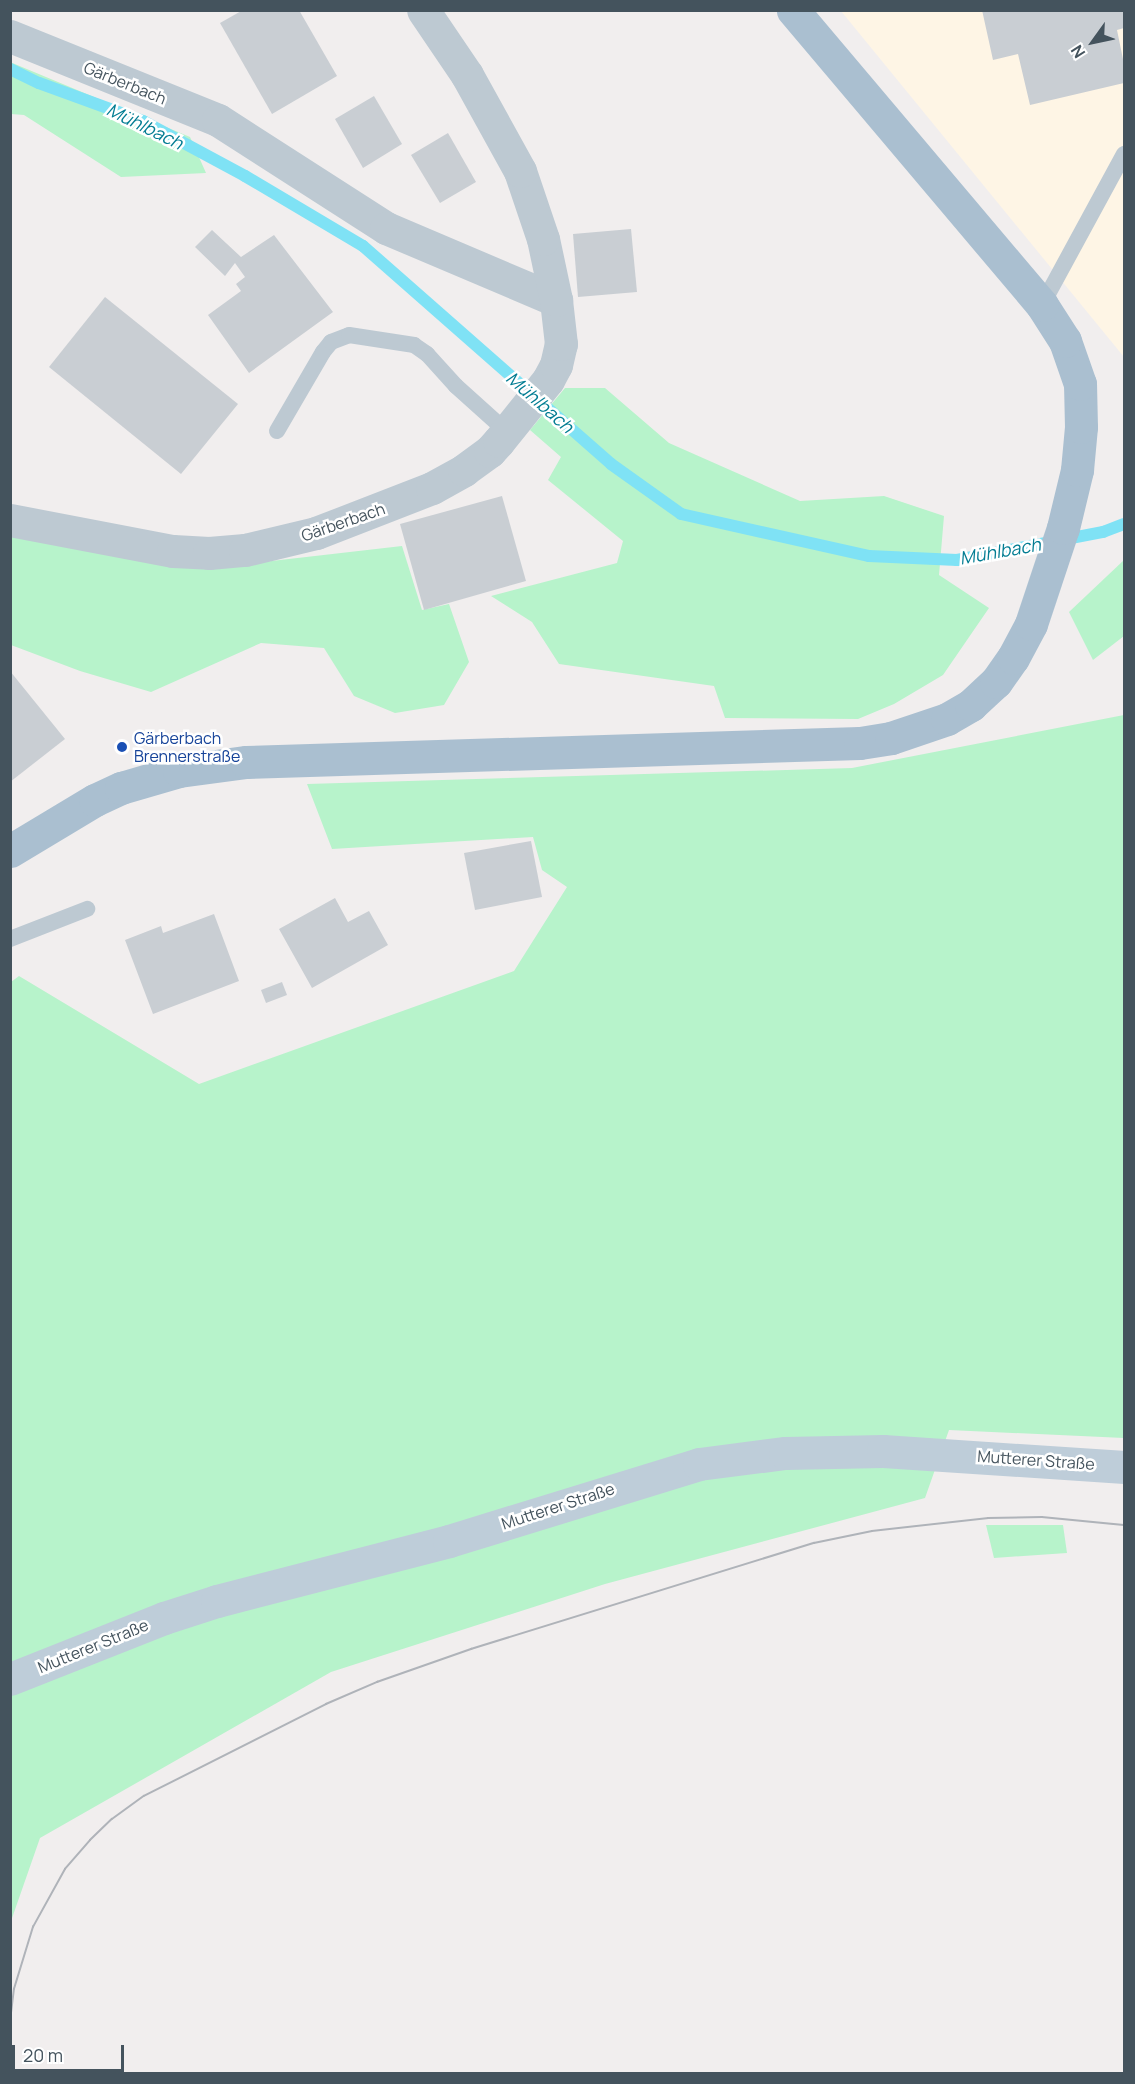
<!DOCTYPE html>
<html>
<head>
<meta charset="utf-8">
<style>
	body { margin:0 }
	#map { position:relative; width:1135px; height:2084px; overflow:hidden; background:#f1eeee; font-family:Manrope,sans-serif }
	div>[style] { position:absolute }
	.commercial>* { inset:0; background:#fef5e5 }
	.green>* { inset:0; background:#b7f3cb }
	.stream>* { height:12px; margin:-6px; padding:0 6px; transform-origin:6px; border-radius:6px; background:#7fe2f5 }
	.building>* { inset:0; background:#c9ced3 }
	.lane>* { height:16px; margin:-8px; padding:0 8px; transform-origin:8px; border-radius:8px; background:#bdc9d2 }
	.street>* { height:33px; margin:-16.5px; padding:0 16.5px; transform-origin:16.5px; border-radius:16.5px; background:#bdc9d2 }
	.secondary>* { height:33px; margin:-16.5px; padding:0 16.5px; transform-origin:16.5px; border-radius:16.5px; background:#becdd9 }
	.primary>* { height:33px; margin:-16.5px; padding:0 16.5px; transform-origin:16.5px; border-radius:16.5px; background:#aabfd0 }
	.tram>* { height:1.5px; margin:-0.75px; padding:0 0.75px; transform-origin:0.75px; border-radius:0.75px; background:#afb3b9 }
	.dots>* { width:16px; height:16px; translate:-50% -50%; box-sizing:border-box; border:3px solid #fff; border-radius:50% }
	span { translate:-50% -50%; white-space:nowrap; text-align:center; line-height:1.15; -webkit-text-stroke:5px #fff; paint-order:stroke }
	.street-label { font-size:16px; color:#44535d }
	.transit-label { font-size:16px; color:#164399 }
	.left { translate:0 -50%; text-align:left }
	.water-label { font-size:18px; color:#037d93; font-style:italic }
	.frame { position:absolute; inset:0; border:12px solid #44535d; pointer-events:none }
	.north { position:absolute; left:1063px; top:12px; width:60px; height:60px; -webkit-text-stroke:4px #fff; paint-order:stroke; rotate:237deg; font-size:16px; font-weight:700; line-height:24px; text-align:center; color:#44535d }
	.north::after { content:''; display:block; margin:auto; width:21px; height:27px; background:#44535d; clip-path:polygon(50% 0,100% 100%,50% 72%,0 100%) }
	.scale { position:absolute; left:12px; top:2045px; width:112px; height:27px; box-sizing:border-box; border:3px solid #44535d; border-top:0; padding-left:8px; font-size:18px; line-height:21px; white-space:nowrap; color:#44535d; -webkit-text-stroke:4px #fff; paint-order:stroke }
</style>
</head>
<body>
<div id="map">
	<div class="commercial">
		<i style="clip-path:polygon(841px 11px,1124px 11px,1124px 357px)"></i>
	</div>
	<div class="green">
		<i style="clip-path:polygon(10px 62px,190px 137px,206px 173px,121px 177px,24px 115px,11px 114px)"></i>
		<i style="clip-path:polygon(565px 388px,605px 388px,669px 443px,800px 501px,884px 496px,944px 516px,939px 575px,989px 608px,943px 675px,894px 704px,858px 719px,725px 718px,714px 686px,559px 664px,532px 622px,491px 596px,617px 563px,623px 541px,548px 480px,561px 457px,530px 430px)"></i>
		<i style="clip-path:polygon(10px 531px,237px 565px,402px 546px,422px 610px,449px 604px,469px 662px,444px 705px,395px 713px,354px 696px,324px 648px,261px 643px,151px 692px,80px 671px,11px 645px)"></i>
		<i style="clip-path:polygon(1124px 560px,1124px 636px,1093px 660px,1069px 612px)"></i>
		<i style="clip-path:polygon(1124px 715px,1124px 1438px,949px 1430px,925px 1498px,605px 1584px,331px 1672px,40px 1838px,11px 1921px,11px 982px,19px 976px,199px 1084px,514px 971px,567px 887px,542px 870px,533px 837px,332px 849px,307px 784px,852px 768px)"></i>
		<i style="clip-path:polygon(986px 1525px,1063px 1525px,1067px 1553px,994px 1558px)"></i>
	</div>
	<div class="stream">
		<i style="left:10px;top:69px;width:32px;rotate:26deg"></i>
		<i style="left:39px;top:83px;width:111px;rotate:20.1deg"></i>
		<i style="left:143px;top:121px;width:116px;rotate:28.3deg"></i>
		<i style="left:245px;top:176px;width:137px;rotate:30.7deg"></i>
		<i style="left:363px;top:246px;width:330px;rotate:41.3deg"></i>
		<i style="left:611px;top:464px;width:86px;rotate:35.5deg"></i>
		<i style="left:681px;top:514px;width:193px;rotate:12.6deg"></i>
		<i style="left:869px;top:556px;width:88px;rotate:2.6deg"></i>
		<i style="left:957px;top:560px;width:149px;rotate:-10.9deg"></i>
		<i style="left:1103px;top:532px;width:22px;rotate:-21deg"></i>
	</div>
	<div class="building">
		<i style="clip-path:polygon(243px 10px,299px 10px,337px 76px,272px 114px,220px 23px)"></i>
		<i style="clip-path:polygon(982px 10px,1124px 10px,1124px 28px,1117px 30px,1124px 64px,1124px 83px,1030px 105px,1018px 54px,993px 60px)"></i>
		<i style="clip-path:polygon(374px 96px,402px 144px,363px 168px,335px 119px)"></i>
		<i style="clip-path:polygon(448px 133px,476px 182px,440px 203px,411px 155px)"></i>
		<i style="clip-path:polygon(631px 229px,637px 292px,578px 297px,573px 234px)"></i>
		<i style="clip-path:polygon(212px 230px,241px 257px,274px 235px,333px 312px,249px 373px,208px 315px,241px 291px,236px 284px,245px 277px,235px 263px,225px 276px,195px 247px)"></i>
		<i style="clip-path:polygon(105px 297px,238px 404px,181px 474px,49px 367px)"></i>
		<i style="clip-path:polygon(502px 496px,526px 581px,424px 610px,400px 524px)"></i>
		<i style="clip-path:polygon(10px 671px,65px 739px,10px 782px)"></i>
		<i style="clip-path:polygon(531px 841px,542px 897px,475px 910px,464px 853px)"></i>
		<i style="clip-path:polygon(335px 898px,348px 922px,369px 911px,388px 945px,312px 988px,279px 929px)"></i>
		<i style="clip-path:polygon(214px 914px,239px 981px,153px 1014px,125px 940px,161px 926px,163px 933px)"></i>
		<i style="clip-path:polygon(282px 982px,287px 995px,266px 1003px,261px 990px)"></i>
	</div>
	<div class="lane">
		<i style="left:1042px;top:305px;width:172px;rotate:-61.5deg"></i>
		<i style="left:277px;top:431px;width:91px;rotate:-59.8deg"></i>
		<i style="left:323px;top:352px;width:13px;rotate:-51deg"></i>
		<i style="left:331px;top:342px;width:19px;rotate:-21deg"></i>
		<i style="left:349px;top:335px;width:66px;rotate:8.7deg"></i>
		<i style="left:414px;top:345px;width:16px;rotate:35deg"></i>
		<i style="left:427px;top:354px;width:43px;rotate:47.8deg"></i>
		<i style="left:456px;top:386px;width:67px;rotate:42deg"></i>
		<i style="left:10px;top:939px;width:83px;rotate:-21.3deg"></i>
	</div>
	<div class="street">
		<i style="left:10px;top:36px;width:224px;rotate:22deg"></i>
		<i style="left:218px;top:120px;width:200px;rotate:32.7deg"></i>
		<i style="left:386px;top:228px;width:185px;rotate:23deg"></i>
		<i style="left:10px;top:520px;width:166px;rotate:10.8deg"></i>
		<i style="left:173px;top:551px;width:36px;rotate:3deg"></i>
		<i style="left:209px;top:553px;width:36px;rotate:-5deg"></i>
		<i style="left:245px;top:550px;width:73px;rotate:-13.5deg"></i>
		<i style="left:316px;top:533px;width:124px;rotate:-21.2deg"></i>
		<i style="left:432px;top:488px;width:37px;rotate:-29deg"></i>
		<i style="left:464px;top:470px;width:32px;rotate:-36deg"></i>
		<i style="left:490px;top:451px;width:13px;rotate:-48deg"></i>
		<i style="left:499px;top:441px;width:78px;rotate:-51.2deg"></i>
		<i style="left:548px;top:380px;width:17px;rotate:-62deg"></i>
		<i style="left:556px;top:365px;width:22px;rotate:-77deg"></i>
		<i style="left:561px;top:344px;width:44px;rotate:-96.5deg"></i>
		<i style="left:556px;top:300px;width:62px;rotate:-102deg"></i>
		<i style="left:543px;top:239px;width:72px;rotate:-108.7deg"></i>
		<i style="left:520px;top:171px;width:110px;rotate:-118.9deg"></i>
		<i style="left:467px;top:75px;width:78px;rotate:-124.1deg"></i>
	</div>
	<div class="secondary">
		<i style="left:10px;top:1679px;width:166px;rotate:-21.6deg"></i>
		<i style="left:164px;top:1618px;width:56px;rotate:-17.8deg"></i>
		<i style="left:217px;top:1601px;width:240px;rotate:-14.5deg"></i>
		<i style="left:449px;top:1541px;width:262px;rotate:-17.1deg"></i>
		<i style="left:699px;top:1464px;width:87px;rotate:-7.3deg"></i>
		<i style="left:785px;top:1453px;width:98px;rotate:-1.2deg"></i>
		<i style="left:883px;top:1451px;width:242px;rotate:3.8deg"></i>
	</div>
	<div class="primary">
		<i style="left:10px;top:851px;width:99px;rotate:-31deg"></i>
		<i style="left:95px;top:800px;width:29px;rotate:-25deg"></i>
		<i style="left:121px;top:788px;width:60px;rotate:-16.3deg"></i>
		<i style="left:179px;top:771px;width:68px;rotate:-7.7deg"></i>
		<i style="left:246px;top:762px;width:614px;rotate:-1.77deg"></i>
		<i style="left:860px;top:743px;width:31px;rotate:-9deg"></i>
		<i style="left:891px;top:738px;width:59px;rotate:-18.7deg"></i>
		<i style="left:947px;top:719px;width:28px;rotate:-30deg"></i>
		<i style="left:971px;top:705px;width:34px;rotate:-43deg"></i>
		<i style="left:996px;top:682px;width:29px;rotate:-55deg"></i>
		<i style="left:1013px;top:658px;width:38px;rotate:-62deg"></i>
		<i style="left:1031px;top:624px;width:101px;rotate:-71.6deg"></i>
		<i style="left:1063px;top:528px;width:60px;rotate:-76.4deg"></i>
		<i style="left:1077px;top:470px;width:43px;rotate:-84.7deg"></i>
		<i style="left:1081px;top:427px;width:43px;rotate:-91.3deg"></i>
		<i style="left:1080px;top:384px;width:46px;rotate:-109.2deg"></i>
		<i style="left:1065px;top:341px;width:43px;rotate:-122.6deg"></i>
		<i style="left:1042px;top:305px;width:386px;rotate:-130.2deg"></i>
	</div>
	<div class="tram">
		<i style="left:10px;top:2021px;width:32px;rotate:-83deg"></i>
		<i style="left:14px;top:1989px;width:65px;rotate:-73deg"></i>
		<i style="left:33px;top:1927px;width:66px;rotate:-61.1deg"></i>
		<i style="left:65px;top:1869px;width:38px;rotate:-49deg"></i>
		<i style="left:90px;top:1840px;width:30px;rotate:-44deg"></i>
		<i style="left:112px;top:1819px;width:39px;rotate:-36deg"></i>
		<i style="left:144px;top:1796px;width:204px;rotate:-26.8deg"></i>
		<i style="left:326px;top:1704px;width:56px;rotate:-23.3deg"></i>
		<i style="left:377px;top:1682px;width:100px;rotate:-19.3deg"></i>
		<i style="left:471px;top:1649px;width:359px;rotate:-17.2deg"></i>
		<i style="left:814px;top:1543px;width:59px;rotate:-11.7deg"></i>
		<i style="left:872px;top:1531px;width:117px;rotate:-6.4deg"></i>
		<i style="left:988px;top:1518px;width:54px;rotate:-1.1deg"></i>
		<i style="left:1042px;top:1517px;width:82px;rotate:5.6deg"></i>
		<i style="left:10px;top:2041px;width:33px;rotate:85deg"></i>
	</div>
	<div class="dots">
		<i style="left:122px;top:747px;background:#1a4fb4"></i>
	</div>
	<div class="street-label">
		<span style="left:125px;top:83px;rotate:22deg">Gärberbach</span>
		<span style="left:343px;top:522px;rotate:-19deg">Gärberbach</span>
		<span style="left:1036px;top:1460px;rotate:4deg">Mutterer Straße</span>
		<span style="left:558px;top:1506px;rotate:-18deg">Mutterer Straße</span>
		<span style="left:93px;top:1646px;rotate:-22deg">Mutterer Straße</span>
	</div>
	<div class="transit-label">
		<span class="left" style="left:134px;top:747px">Gärberbach<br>Brennerstraße</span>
	</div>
	<div class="water-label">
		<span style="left:145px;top:126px;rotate:26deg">Mühlbach</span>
		<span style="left:540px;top:402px;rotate:41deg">Mühlbach</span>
		<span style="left:1000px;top:551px;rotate:-10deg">Mühlbach</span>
	</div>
	<div class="frame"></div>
	<div class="north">N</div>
	<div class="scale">20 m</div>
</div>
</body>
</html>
